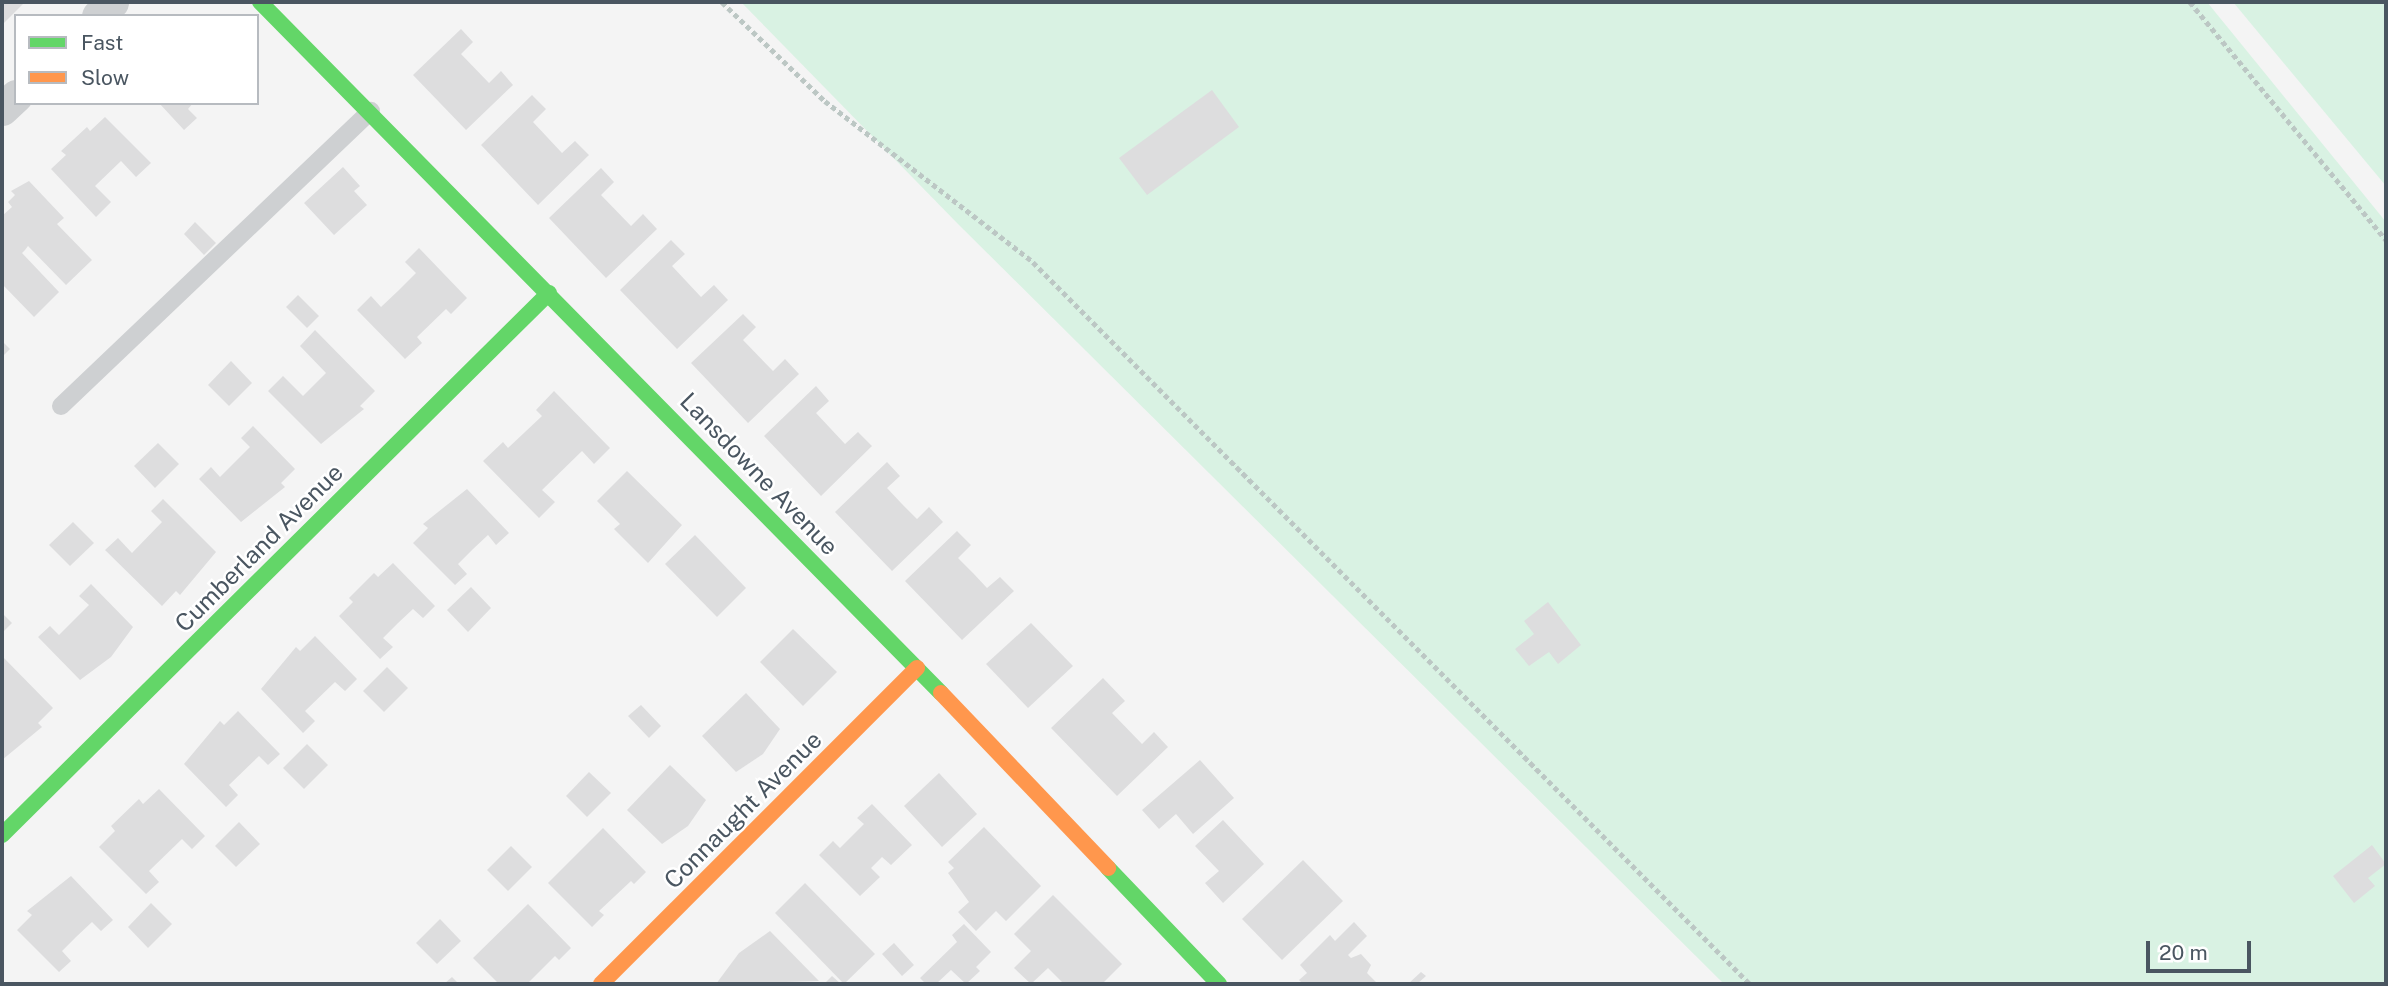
<!DOCTYPE html>
<html>
<head>
<meta charset="utf-8">
<style>
	body { margin:0 }
	#map { position:relative; width:2388px; height:986px; overflow:hidden; background:#f4f4f4; font-family:"Public Sans",sans-serif }
	div>[style] { position:absolute }
	.green>* { inset:0; background:#d9f2e3 }
	.building>* { inset:0; background:#ddddde }
	.path>* { height:4.5px; margin-top:-2.25px; transform-origin:0; background:repeating-linear-gradient(90deg,#bcc7c4 0 5px,transparent 0 8.5px) }
	.lane>* { height:18px; margin:-9px; padding:0 9px; transform-origin:9px; border-radius:9px; background:#ced0d2 }
	.street>* { height:33px; margin:-16.5px; padding:0 16.5px; transform-origin:16.5px; border-radius:16.5px; background:#ced0d2 }
	.fast>* { height:16px; margin:-8px; padding:0 8px; transform-origin:8px; border-radius:8px; background:#63d668 }
	.slow>* { height:16px; margin:-8px; padding:0 8px; transform-origin:8px; border-radius:8px; background:#ff974d }
	span { translate:-50% -50%; white-space:nowrap; text-align:center; line-height:1.15; -webkit-text-stroke:5px #fff; paint-order:stroke }
	.street-label { font-size:24px; color:#4a5661 }
	.frame { position:absolute; inset:0; border:4px solid #4a5661; pointer-events:none }
	.legend { position:absolute; left:14px; top:14px; width:245px; height:91px; box-sizing:border-box; background:#fff; border:2px solid #b7bbc0; margin:0; padding:9px 12px; list-style:none; font-size:21px; color:#4a5661 }
	.legend li { display:flex; align-items:center; gap:14px; height:35px }
	.legend b { width:35px; border:2px solid #b7bbc0 }
	.scale { position:absolute; left:2146px; top:941px; width:105px; height:32px; box-sizing:border-box; border:4px solid #4a5661; border-top:0; padding-left:9px; font-size:21px; line-height:24px; white-space:nowrap; color:#4a5661; -webkit-text-stroke:5px #fff; paint-order:stroke }
</style>
</head>
<body>
<div id="map">
	<div class="green">
		<i style="clip-path:polygon(741px 2px,2207px 2px,2386px 222px,2386px 984px,1724px 984px,959px 225px)"></i>
		<i style="clip-path:polygon(2233px 2px,2386px 2px,2386px 186px)"></i>
	</div>
	<div class="building">
		<i style="clip-path:polygon(2px 2px,25px 2px,2px 25px)"></i>
		<i style="clip-path:polygon(461px 29px,473px 42px,461px 54px,489px 83px,501px 71px,513px 85px,466px 130px,413px 75px)"></i>
		<i style="clip-path:polygon(1212px 90px,1239px 127px,1147px 195px,1119px 158px)"></i>
		<i style="clip-path:polygon(532px 95px,546px 109px,533px 122px,562px 153px,575px 141px,589px 155px,538px 205px,481px 145px)"></i>
		<i style="clip-path:polygon(159px 103px,193px 103px,188px 109px,197px 118px,184px 130px)"></i>
		<i style="clip-path:polygon(105px 117px,151px 163px,136px 177px,121px 161px,95px 186px,111px 202px,96px 217px,51px 169px,66px 155px,61px 151px,87px 127px,90px 131px)"></i>
		<i style="clip-path:polygon(343px 167px,360px 186px,354px 191px,367px 205px,334px 235px,304px 203px)"></i>
		<i style="clip-path:polygon(601px 168px,614px 182px,601px 195px,631px 226px,643px 214px,657px 229px,606px 278px,549px 218px)"></i>
		<i style="clip-path:polygon(29px 181px,64px 218px,57px 224px,92px 260px,66px 285px,28px 246px,25px 250px,22px 253px,59px 292px,34px 317px,2px 284px,2px 216px,12px 207px,8px 202px,15px 195px,11px 191px)"></i>
		<i style="clip-path:polygon(195px 222px,216px 243px,204px 255px,184px 234px)"></i>
		<i style="clip-path:polygon(671px 240px,685px 254px,672px 266px,701px 297px,714px 285px,728px 300px,677px 349px,620px 290px)"></i>
		<i style="clip-path:polygon(419px 248px,467px 298px,451px 314px,446px 309px,417px 337px,422px 343px,405px 359px,357px 310px,371px 296px,381px 307px,399px 290px,416px 273px,405px 262px)"></i>
		<i style="clip-path:polygon(298px 295px,319px 316px,307px 328px,286px 307px)"></i>
		<i style="clip-path:polygon(743px 314px,756px 327px,743px 340px,773px 371px,785px 359px,799px 374px,748px 423px,691px 363px)"></i>
		<i style="clip-path:polygon(315px 330px,375px 391px,360px 406px,364px 409px,321px 444px,268px 391px,283px 376px,303px 396px,326px 373px,300px 346px)"></i>
		<i style="clip-path:polygon(2px 341px,10px 349px,2px 357px)"></i>
		<i style="clip-path:polygon(231px 361px,252px 383px,229px 406px,208px 385px)"></i>
		<i style="clip-path:polygon(816px 386px,829px 401px,816px 413px,845px 444px,858px 432px,872px 446px,821px 496px,764px 436px)"></i>
		<i style="clip-path:polygon(554px 391px,610px 448px,594px 464px,582px 451px,542px 490px,555px 502px,539px 518px,483px 461px,503px 442px,508px 448px,542px 416px,536px 410px)"></i>
		<i style="clip-path:polygon(253px 426px,295px 469px,281px 483px,285px 487px,241px 522px,199px 479px,211px 467px,220px 477px,250px 447px,241px 438px)"></i>
		<i style="clip-path:polygon(158px 443px,179px 464px,155px 488px,134px 466px)"></i>
		<i style="clip-path:polygon(887px 462px,900px 476px,887px 488px,902px 504px,917px 519px,929px 507px,943px 522px,892px 571px,835px 512px)"></i>
		<i style="clip-path:polygon(627px 471px,682px 525px,648px 563px,614px 529px,620px 524px,597px 501px)"></i>
		<i style="clip-path:polygon(467px 489px,509px 533px,496px 545px,488px 535px,473px 549px,458px 564px,467px 574px,455px 585px,413px 543px,428px 528px,423px 524px)"></i>
		<i style="clip-path:polygon(163px 499px,216px 552px,180px 595px,176px 591px,162px 606px,105px 550px,118px 538px,132px 553px,162px 522px,151px 511px)"></i>
		<i style="clip-path:polygon(73px 522px,94px 543px,70px 566px,49px 545px)"></i>
		<i style="clip-path:polygon(957px 531px,971px 545px,958px 558px,973px 573px,987px 588px,1000px 577px,1014px 591px,962px 640px,905px 581px)"></i>
		<i style="clip-path:polygon(695px 535px,746px 588px,717px 617px,665px 564px)"></i>
		<i style="clip-path:polygon(393px 563px,435px 606px,423px 618px,413px 609px,398px 623px,383px 638px,393px 647px,380px 659px,339px 616px,353px 602px,349px 598px,374px 573px,378px 577px)"></i>
		<i style="clip-path:polygon(91px 584px,133px 627px,111px 657px,80px 680px,38px 637px,50px 626px,59px 635px,89px 605px,79px 596px)"></i>
		<i style="clip-path:polygon(471px 587px,491px 608px,468px 632px,447px 610px)"></i>
		<i style="clip-path:polygon(1548px 602px,1581px 645px,1558px 664px,1549px 652px,1529px 666px,1515px 649px,1534px 634px,1524px 621px)"></i>
		<i style="clip-path:polygon(2px 613px,12px 623px,2px 633px)"></i>
		<i style="clip-path:polygon(1031px 623px,1073px 666px,1028px 708px,986px 664px)"></i>
		<i style="clip-path:polygon(793px 629px,837px 672px,803px 706px,760px 662px)"></i>
		<i style="clip-path:polygon(315px 636px,357px 679px,345px 691px,335px 682px,305px 711px,315px 721px,303px 733px,261px 689px,296px 647px,300px 651px)"></i>
		<i style="clip-path:polygon(2px 656px,53px 708px,38px 723px,42px 727px,2px 760px)"></i>
		<i style="clip-path:polygon(387px 667px,408px 688px,384px 712px,363px 691px)"></i>
		<i style="clip-path:polygon(1103px 678px,1125px 701px,1112px 713px,1142px 744px,1154px 732px,1168px 747px,1117px 796px,1051px 728px)"></i>
		<i style="clip-path:polygon(746px 693px,780px 729px,763px 754px,736px 772px,702px 736px)"></i>
		<i style="clip-path:polygon(641px 705px,661px 726px,649px 738px,628px 716px)"></i>
		<i style="clip-path:polygon(238px 711px,280px 754px,268px 765px,259px 756px,229px 785px,238px 795px,226px 807px,184px 764px,220px 721px,224px 725px)"></i>
		<i style="clip-path:polygon(307px 744px,328px 765px,304px 789px,283px 768px)"></i>
		<i style="clip-path:polygon(1200px 760px,1234px 798px,1193px 834px,1176px 814px,1159px 829px,1142px 810px)"></i>
		<i style="clip-path:polygon(670px 765px,706px 800px,688px 826px,662px 844px,627px 810px)"></i>
		<i style="clip-path:polygon(589px 772px,611px 793px,587px 817px,566px 796px)"></i>
		<i style="clip-path:polygon(939px 773px,977px 814px,942px 847px,904px 806px)"></i>
		<i style="clip-path:polygon(159px 789px,205px 836px,192px 849px,182px 839px,149px 871px,159px 882px,146px 894px,99px 847px,115px 831px,111px 826px,139px 799px,143px 804px)"></i>
		<i style="clip-path:polygon(872px 804px,912px 845px,891px 865px,882px 857px,871px 868px,880px 877px,860px 896px,819px 855px,833px 841px,840px 848px,864px 824px,857px 818px)"></i>
		<i style="clip-path:polygon(1223px 820px,1264px 864px,1223px 903px,1205px 883px,1219px 871px,1195px 846px)"></i>
		<i style="clip-path:polygon(239px 822px,260px 844px,236px 867px,215px 846px)"></i>
		<i style="clip-path:polygon(984px 827px,1041px 886px,1006px 921px,996px 911px,976px 931px,958px 912px,969px 902px,948px 873px,954px 868px,948px 862px)"></i>
		<i style="clip-path:polygon(603px 828px,646px 872px,634px 884px,631px 881px,599px 911px,604px 915px,592px 927px,548px 883px)"></i>
		<i style="clip-path:polygon(2372px 845px,2386px 864px,2368px 878px,2375px 886px,2354px 903px,2333px 876px)"></i>
		<i style="clip-path:polygon(511px 846px,532px 867px,508px 891px,487px 870px)"></i>
		<i style="clip-path:polygon(1303px 860px,1343px 901px,1282px 960px,1242px 919px)"></i>
		<i style="clip-path:polygon(71px 876px,113px 920px,101px 931px,92px 922px,76px 937px,62px 951px,71px 961px,59px 972px,17px 930px,32px 915px,27px 911px)"></i>
		<i style="clip-path:polygon(805px 883px,875px 954px,844px 984px,775px 913px)"></i>
		<i style="clip-path:polygon(1053px 895px,1122px 964px,1102px 984px,1064px 984px,1048px 968px,1031px 984px,1014px 968px,1031px 951px,1014px 934px)"></i>
		<i style="clip-path:polygon(151px 903px,172px 924px,148px 948px,128px 927px)"></i>
		<i style="clip-path:polygon(528px 904px,571px 948px,559px 960px,555px 956px,527px 984px,499px 984px,473px 958px)"></i>
		<i style="clip-path:polygon(440px 919px,461px 941px,437px 964px,416px 943px)"></i>
		<i style="clip-path:polygon(1354px 922px,1367px 936px,1348px 955px,1351px 958px,1361px 954px,1371px 965px,1367px 973px,1378px 984px,1303px 984px,1299px 980px,1307px 973px,1300px 965px,1330px 935px,1335px 941px)"></i>
		<i style="clip-path:polygon(964px 924px,991px 952px,976px 967px,980px 971px,966px 984px,951px 970px,936px 984px,926px 984px,920px 978px,957px 942px,952px 935px)"></i>
		<i style="clip-path:polygon(770px 931px,819px 981px,716px 984px,739px 953px)"></i>
		<i style="clip-path:polygon(894px 943px,914px 965px,902px 976px,882px 954px)"></i>
		<i style="clip-path:polygon(1421px 972px,1426px 976px,1417px 984px,1408px 984px)"></i>
		<i style="clip-path:polygon(832px 976px,841px 984px,824px 984px)"></i>
		<i style="clip-path:polygon(452px 977px,459px 984px,444px 984px)"></i>
	</div>
	<div class="path">
		<i style="left:722px;top:2px;width:143px;rotate:43.9deg"></i>
		<i style="left:825px;top:101px;width:263px;rotate:37.7deg"></i>
		<i style="left:1033px;top:262px;width:1018px;rotate:45.2deg"></i>
		<i style="left:2190px;top:2px;width:308px;rotate:50.5deg"></i>
	</div>
	<div class="lane">
		<i style="left:61px;top:406px;width:428px;rotate:-43.6deg"></i>
	</div>
	<div class="street">
		<i style="left:98px;top:16px;width:20px;rotate:-45deg"></i>
		<i style="left:2px;top:109px;width:19px;rotate:-43deg"></i>
	</div>
	<div class="fast">
		<i style="left:260px;top:2px;width:970px;rotate:45.42deg"></i>
		<i style="left:2px;top:835px;width:770px;rotate:-44.74deg"></i>
		<i style="left:1108px;top:868px;width:161px;rotate:46.3deg"></i>
	</div>
	<div class="slow">
		<i style="left:941px;top:693px;width:242px;rotate:46.3deg"></i>
		<i style="left:601px;top:984px;width:447px;rotate:-45deg"></i>
	</div>
	<div class="street-label">
		<span style="left:759px;top:474px;rotate:46deg">Lansdowne Avenue</span>
		<span style="left:259px;top:548px;rotate:-45deg">Cumberland Avenue</span>
		<span style="left:743px;top:810px;rotate:-45deg">Connaught Avenue</span>
	</div>
	<div class="frame"></div>
	<ul class="legend">
	<li><b style="height:9px;background:#63d668"></b>Fast</li>
	<li><b style="height:9px;background:#ff974d"></b>Slow</li>
	</ul>
	<div class="scale">20 m</div>
</div>
</body>
</html>
